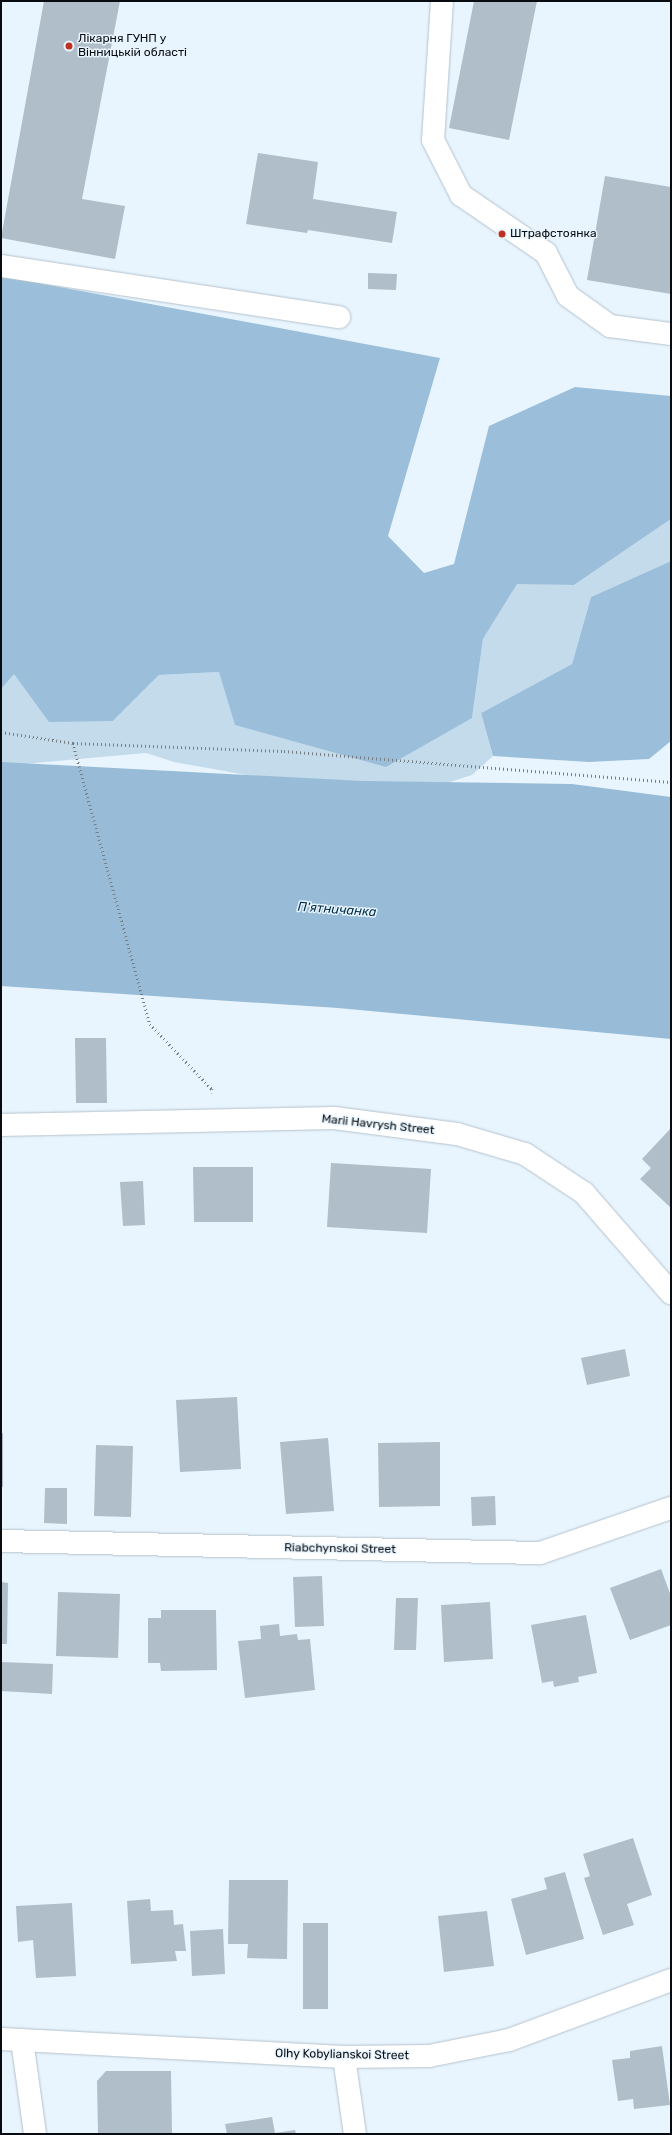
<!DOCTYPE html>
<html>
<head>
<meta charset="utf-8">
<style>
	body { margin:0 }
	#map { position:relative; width:672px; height:2135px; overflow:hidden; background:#e9f5fe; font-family:Rubik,sans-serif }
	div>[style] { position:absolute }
	.green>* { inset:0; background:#c4dbec }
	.forest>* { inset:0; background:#9bbfda }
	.water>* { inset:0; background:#98bcd7 }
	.building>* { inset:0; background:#afbec8 }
	.path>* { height:2.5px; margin-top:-1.25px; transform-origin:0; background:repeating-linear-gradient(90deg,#777f86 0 1px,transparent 0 4px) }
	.roads { filter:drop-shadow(0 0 1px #b4c2cd) drop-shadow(0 0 1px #b4c2cd) }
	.minor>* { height:22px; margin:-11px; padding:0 11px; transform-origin:11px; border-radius:11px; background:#fff }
	.dots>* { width:11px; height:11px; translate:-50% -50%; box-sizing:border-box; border:2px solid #e9f5fe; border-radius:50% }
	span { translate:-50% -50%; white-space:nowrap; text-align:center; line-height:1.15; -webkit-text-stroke:3px #e9f5fe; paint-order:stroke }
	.poi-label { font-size:12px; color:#080c10 }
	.left { translate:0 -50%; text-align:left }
	.street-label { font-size:12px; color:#080c10 }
	.water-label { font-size:13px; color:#002e48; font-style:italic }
	.frame { position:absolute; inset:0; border:2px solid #080c10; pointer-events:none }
</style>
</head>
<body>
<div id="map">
	<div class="green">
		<i style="clip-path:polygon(671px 519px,671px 561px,591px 597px,572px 664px,481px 713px,493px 756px,472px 775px,390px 801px,174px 762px,146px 753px,1px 766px,1px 689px,14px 673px,113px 721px,159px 675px,219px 672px,472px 718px,483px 639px,517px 583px,574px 585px)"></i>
	</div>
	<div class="forest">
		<i style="clip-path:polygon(1px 276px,440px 358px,388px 536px,424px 573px,454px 564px,489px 426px,575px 387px,671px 396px,671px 519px,574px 585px,517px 584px,483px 639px,472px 718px,386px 767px,235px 725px,219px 672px,159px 675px,113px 721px,49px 722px,14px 674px,1px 689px)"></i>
		<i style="clip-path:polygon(671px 561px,671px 741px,649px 759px,589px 762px,493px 756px,481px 713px,572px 664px,591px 597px)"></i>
	</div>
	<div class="water">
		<i style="clip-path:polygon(1px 762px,363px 781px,572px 784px,671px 797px,671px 1039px,338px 1008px,1px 986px)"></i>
	</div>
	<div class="building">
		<i style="clip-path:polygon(44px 1px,120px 1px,82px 199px,125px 206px,115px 259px,1px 238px)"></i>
		<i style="clip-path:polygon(474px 1px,537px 1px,509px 140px,449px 128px)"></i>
		<i style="clip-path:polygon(258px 153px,318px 162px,313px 199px,397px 212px,392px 243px,308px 230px,307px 233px,246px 224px)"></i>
		<i style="clip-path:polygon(605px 176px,671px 187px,671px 294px,587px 280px)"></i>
		<i style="clip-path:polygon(368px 273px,397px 274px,396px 290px,368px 289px)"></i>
		<i style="clip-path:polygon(75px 1038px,106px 1038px,107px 1103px,76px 1103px)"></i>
		<i style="clip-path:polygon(671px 1128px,671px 1208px,640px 1179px,651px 1168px,642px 1159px)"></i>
		<i style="clip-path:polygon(331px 1163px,431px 1169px,427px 1233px,327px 1227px)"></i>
		<i style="clip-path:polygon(193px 1167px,253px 1167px,253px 1222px,194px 1222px)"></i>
		<i style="clip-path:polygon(143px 1181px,145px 1225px,123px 1226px,120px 1182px)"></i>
		<i style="clip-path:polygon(625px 1349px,630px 1376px,587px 1385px,581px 1358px)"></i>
		<i style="clip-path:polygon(237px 1397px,241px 1469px,180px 1472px,176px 1400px)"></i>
		<i style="clip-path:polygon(1px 1433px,3px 1433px,3px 1487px,1px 1487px)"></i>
		<i style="clip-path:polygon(328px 1438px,334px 1511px,286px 1514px,280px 1442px)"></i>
		<i style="clip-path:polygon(440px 1442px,440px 1506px,379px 1507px,378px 1443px)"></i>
		<i style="clip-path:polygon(96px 1445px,133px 1446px,131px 1517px,94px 1516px)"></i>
		<i style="clip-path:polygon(45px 1488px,67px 1488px,67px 1524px,44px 1523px)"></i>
		<i style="clip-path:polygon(495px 1496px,496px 1525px,472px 1526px,471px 1497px)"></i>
		<i style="clip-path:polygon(661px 1569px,671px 1596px,671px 1625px,630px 1640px,610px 1588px)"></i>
		<i style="clip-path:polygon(322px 1576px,324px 1626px,295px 1627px,293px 1577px)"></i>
		<i style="clip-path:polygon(1px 1582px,8px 1583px,7px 1644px,1px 1644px)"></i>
		<i style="clip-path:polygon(58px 1592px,120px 1594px,118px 1658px,56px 1656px)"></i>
		<i style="clip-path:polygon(396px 1598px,418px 1598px,416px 1650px,394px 1650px)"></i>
		<i style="clip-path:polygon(490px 1602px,493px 1659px,444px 1662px,441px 1605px)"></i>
		<i style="clip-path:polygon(161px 1610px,216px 1610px,217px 1670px,161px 1671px,160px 1663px,148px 1663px,148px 1618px,161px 1618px)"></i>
		<i style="clip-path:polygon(586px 1615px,597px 1673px,578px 1677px,579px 1682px,554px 1687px,553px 1681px,542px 1683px,531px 1625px)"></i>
		<i style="clip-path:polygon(279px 1624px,280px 1636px,297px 1634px,298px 1640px,310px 1639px,315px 1690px,245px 1698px,238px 1641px,261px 1639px,260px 1626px)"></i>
		<i style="clip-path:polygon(1px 1662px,53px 1664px,52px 1694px,1px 1691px)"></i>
		<i style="clip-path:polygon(633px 1838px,652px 1895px,627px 1904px,634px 1925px,603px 1935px,584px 1878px,590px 1876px,583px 1854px)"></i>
		<i style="clip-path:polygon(565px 1872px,584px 1939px,526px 1955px,511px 1899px,547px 1889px,544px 1878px)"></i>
		<i style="clip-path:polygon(229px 1880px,288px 1880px,287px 1959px,247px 1958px,248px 1944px,228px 1944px)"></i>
		<i style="clip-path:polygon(150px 1899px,151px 1911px,173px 1910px,174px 1925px,183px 1924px,186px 1951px,175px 1951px,177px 1961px,131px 1964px,127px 1901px)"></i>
		<i style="clip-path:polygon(72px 1903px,76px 1976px,36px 1978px,33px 1940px,18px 1942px,16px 1906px)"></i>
		<i style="clip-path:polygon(487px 1911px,494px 1966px,444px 1972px,438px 1916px)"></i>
		<i style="clip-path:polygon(303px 1923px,328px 1923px,328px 2009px,303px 2009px)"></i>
		<i style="clip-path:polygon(223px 1929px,225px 1974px,192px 1976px,190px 1931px)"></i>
		<i style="clip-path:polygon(662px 2046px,670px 2105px,634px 2109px,633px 2099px,618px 2101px,612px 2060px,630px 2058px,630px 2051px)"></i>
		<i style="clip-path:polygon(106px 2071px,171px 2071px,172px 2134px,98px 2134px,97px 2081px)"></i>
		<i style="clip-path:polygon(272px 2117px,275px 2133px,295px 2130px,296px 2134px,227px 2134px,225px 2124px)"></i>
	</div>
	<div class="path">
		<i style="left:1px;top:732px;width:73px;rotate:8.7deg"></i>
		<i style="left:73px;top:743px;width:211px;rotate:2.2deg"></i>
		<i style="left:284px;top:751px;width:388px;rotate:4.6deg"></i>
		<i style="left:73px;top:743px;width:291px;rotate:74.7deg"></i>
		<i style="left:150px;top:1024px;width:90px;rotate:46.4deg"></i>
		<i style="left:212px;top:1089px;width:4px;rotate:76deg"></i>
	</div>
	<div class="roads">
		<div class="minor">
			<i style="left:442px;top:1px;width:139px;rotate:93.7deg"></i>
			<i style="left:433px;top:140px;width:62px;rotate:63deg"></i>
			<i style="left:461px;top:195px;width:103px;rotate:34.3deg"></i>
			<i style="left:546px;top:253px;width:48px;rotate:62.9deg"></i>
			<i style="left:568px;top:296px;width:52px;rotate:35.5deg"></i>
			<i style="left:610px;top:326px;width:62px;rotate:7.5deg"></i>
			<i style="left:1px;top:266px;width:342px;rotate:8.6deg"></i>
			<i style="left:1px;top:1125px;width:333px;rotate:-1.2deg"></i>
			<i style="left:334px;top:1118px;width:124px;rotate:7.4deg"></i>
			<i style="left:457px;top:1134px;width:71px;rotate:16.4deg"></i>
			<i style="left:525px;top:1154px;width:71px;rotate:33.5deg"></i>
			<i style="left:584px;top:1193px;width:133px;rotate:49deg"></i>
			<i style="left:1px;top:1541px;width:539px;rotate:1.28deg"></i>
			<i style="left:540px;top:1553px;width:139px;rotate:-19deg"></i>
			<i style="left:1px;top:2039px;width:343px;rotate:3deg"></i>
			<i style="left:344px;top:2057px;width:85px;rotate:-0.7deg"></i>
			<i style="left:429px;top:2056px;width:82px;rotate:-11.3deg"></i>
			<i style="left:509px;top:2040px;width:173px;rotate:-20.3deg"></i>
			<i style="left:22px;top:2040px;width:95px;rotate:82.1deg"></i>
			<i style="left:344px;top:2057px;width:78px;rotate:81.9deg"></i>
		</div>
	</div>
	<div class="dots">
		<i style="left:69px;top:46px;background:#bf3222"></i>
		<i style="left:502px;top:234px;background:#bf3222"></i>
	</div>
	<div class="poi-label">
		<span class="left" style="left:78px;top:46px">Лікарня ГУНП у<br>Вінницькій області</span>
		<span class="left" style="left:510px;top:234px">Штрафстоянка</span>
	</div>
	<div class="street-label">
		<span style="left:378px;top:1125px;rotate:6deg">Marii Havrysh Street</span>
		<span style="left:340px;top:1549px;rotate:1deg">Riabchynskoi Street</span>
		<span style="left:342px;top:2055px;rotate:1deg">Olhy Kobylianskoi Street</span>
	</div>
	<div class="water-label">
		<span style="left:337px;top:910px;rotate:4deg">П'ятничанка</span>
	</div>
	<div class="frame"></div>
</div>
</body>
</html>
